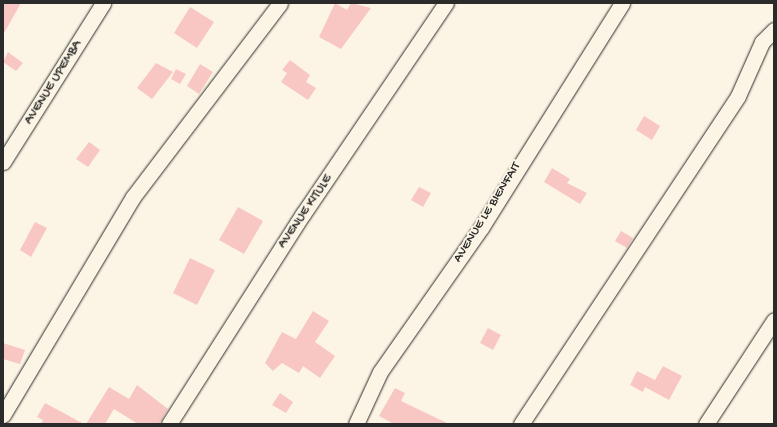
<!DOCTYPE html>
<html>
<head>
<meta charset="utf-8">
<style>
	body { margin:0 }
	#map { position:relative; width:777px; height:427px; overflow:hidden; background:#fcf5e5; font-family:"Gochi Hand",sans-serif }
	div>[style] { position:absolute }
	.building>* { inset:0; background:#f8c7c4 }
	.roads { filter:drop-shadow(0 0 1px #2b2b2b) drop-shadow(0 0 1px #2b2b2b) }
	.minor>* { height:15px; margin:-7.5px; padding:0 7.5px; transform-origin:7.5px; border-radius:7.5px; background:#fcf5e5 }
	span { translate:-50% -50%; white-space:nowrap; text-align:center; line-height:1.15; -webkit-text-stroke:4px #fcf5e5; paint-order:stroke }
	.street-label { font-size:13px; color:#2b2b2b }
	.frame { position:absolute; inset:0; border:4px solid #2b2b2b; pointer-events:none }
</style>
</head>
<body>
<div id="map">
	<div class="building">
		<i style="clip-path:polygon(3px 3px,21px 3px,3px 35px)"></i>
		<i style="clip-path:polygon(335px 3px,347px 10px,351px 3px,371px 8px,341px 49px,319px 37px)"></i>
		<i style="clip-path:polygon(190px 7px,214px 22px,197px 48px,174px 33px)"></i>
		<i style="clip-path:polygon(8px 52px,23px 63px,16px 71px,3px 62px)"></i>
		<i style="clip-path:polygon(290px 60px,310px 75px,306px 82px,316px 88px,308px 100px,281px 82px,287px 73px,282px 70px)"></i>
		<i style="clip-path:polygon(156px 63px,173px 72px,152px 99px,137px 88px)"></i>
		<i style="clip-path:polygon(200px 64px,213px 72px,199px 94px,187px 86px)"></i>
		<i style="clip-path:polygon(176px 69px,186px 74px,180px 84px,171px 79px)"></i>
		<i style="clip-path:polygon(644px 116px,660px 126px,652px 140px,636px 130px)"></i>
		<i style="clip-path:polygon(89px 142px,100px 150px,88px 167px,76px 159px)"></i>
		<i style="clip-path:polygon(552px 168px,570px 179px,567px 183px,587px 193px,580px 204px,544px 182px)"></i>
		<i style="clip-path:polygon(419px 187px,431px 193px,423px 207px,411px 200px)"></i>
		<i style="clip-path:polygon(238px 207px,263px 221px,244px 254px,219px 240px)"></i>
		<i style="clip-path:polygon(35px 222px,47px 228px,31px 257px,20px 250px)"></i>
		<i style="clip-path:polygon(621px 231px,633px 238px,627px 248px,615px 241px)"></i>
		<i style="clip-path:polygon(190px 258px,215px 270px,197px 305px,173px 293px)"></i>
		<i style="clip-path:polygon(313px 311px,329px 321px,315px 342px,335px 356px,320px 378px,303px 366px,299px 373px,282px 363px,273px 371px,265px 363px,282px 332px,296px 339px)"></i>
		<i style="clip-path:polygon(488px 328px,501px 335px,493px 350px,480px 343px)"></i>
		<i style="clip-path:polygon(3px 343px,25px 350px,20px 364px,3px 359px)"></i>
		<i style="clip-path:polygon(663px 366px,682px 376px,669px 400px,645px 387px,643px 392px,630px 385px,637px 371px,655px 380px)"></i>
		<i style="clip-path:polygon(137px 385px,168px 409px,159px 424px,138px 424px,114px 409px,105px 424px,86px 424px,109px 387px,129px 399px)"></i>
		<i style="clip-path:polygon(395px 388px,405px 393px,401px 401px,449px 424px,394px 424px,379px 416px)"></i>
		<i style="clip-path:polygon(280px 393px,293px 402px,286px 413px,272px 405px)"></i>
		<i style="clip-path:polygon(45px 403px,84px 424px,41px 424px,43px 420px,37px 417px)"></i>
	</div>
	<div class="roads">
		<div class="minor">
			<i style="left:3px;top:162px;width:188px;rotate:-57.8deg"></i>
			<i style="left:3px;top:415px;width:254px;rotate:-59.2deg"></i>
			<i style="left:133px;top:197px;width:243px;rotate:-52.8deg"></i>
			<i style="left:169px;top:424px;width:249px;rotate:-57.5deg"></i>
			<i style="left:303px;top:214px;width:255px;rotate:-55.9deg"></i>
			<i style="left:356px;top:424px;width:57px;rotate:-65.2deg"></i>
			<i style="left:380px;top:372px;width:176px;rotate:-55deg"></i>
			<i style="left:481px;top:228px;width:266px;rotate:-57.9deg"></i>
			<i style="left:521px;top:424px;width:393px;rotate:-56.5deg"></i>
			<i style="left:738px;top:96px;width:59px;rotate:-66deg"></i>
			<i style="left:762px;top:42px;width:17px;rotate:-45deg"></i>
			<i style="left:706px;top:424px;width:124px;rotate:-56.8deg"></i>
		</div>
	</div>
	<div class="street-label">
		<span style="left:54px;top:83px;rotate:-58deg">AVENUE UPEMBA</span>
		<span style="left:306px;top:212px;rotate:-56deg">AVENUE KITULE</span>
		<span style="left:488px;top:213px;rotate:-58deg">AVENUE LE BIENFAIT</span>
	</div>
	<div class="frame"></div>
</div>
</body>
</html>
